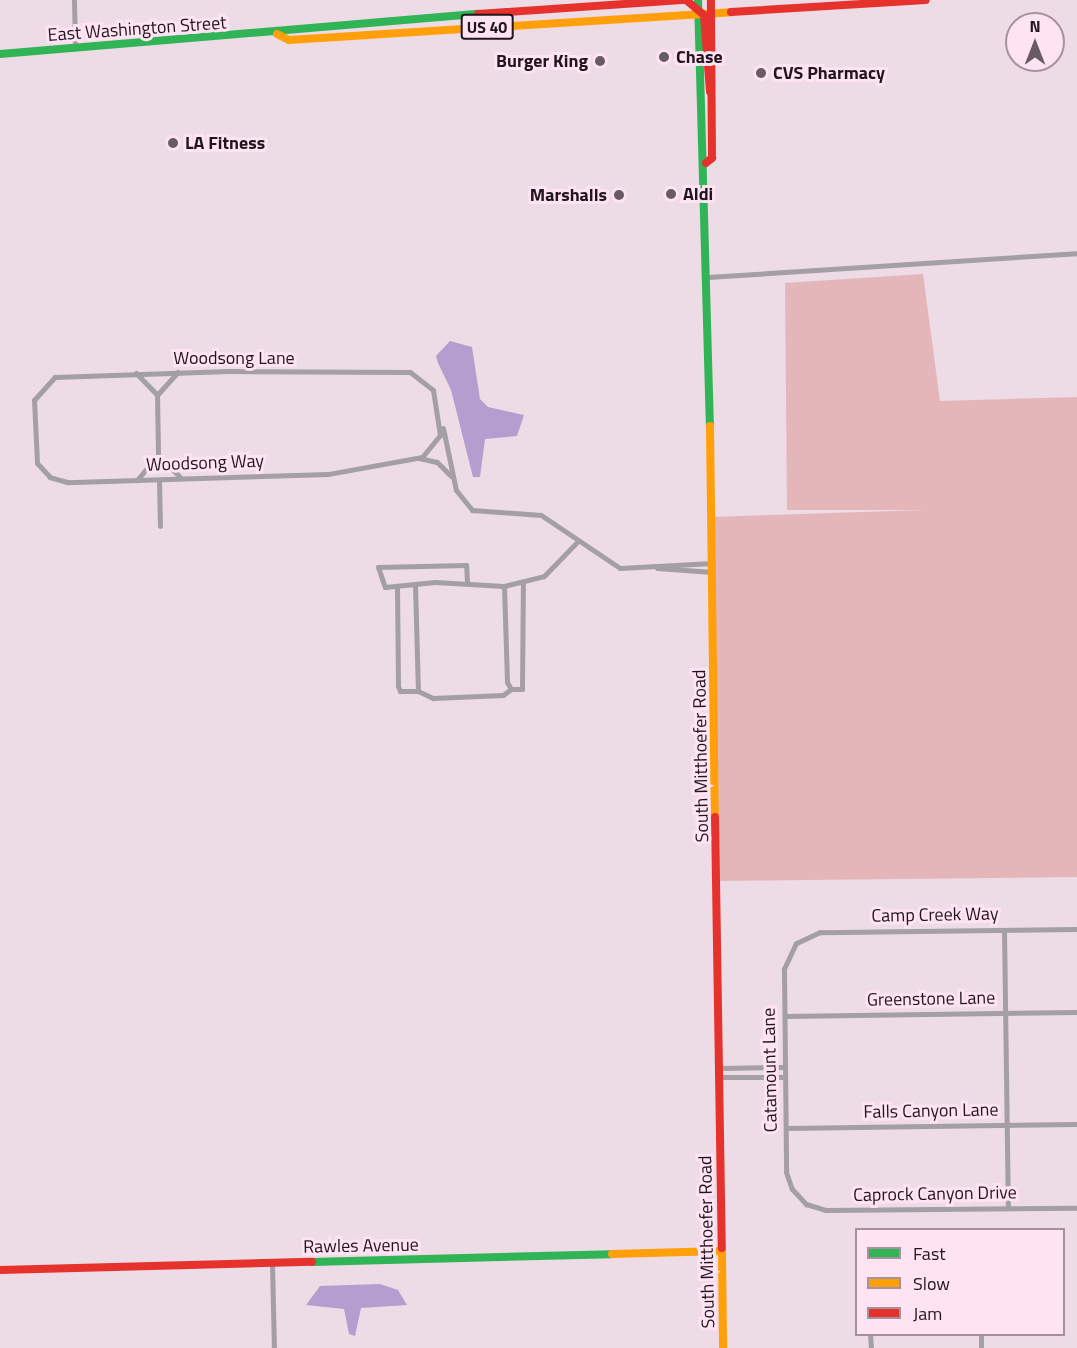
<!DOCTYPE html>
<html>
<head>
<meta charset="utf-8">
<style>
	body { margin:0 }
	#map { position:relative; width:1077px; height:1348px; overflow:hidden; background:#eddbe6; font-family:"Titillium Web",sans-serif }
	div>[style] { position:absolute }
	.green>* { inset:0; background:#e5b6b9 }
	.water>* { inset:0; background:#b49ed0 }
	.street>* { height:5px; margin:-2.5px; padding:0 2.5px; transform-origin:2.5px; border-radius:2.5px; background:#a49fa3 }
	.fast>* { height:8px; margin:-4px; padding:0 4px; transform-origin:4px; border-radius:4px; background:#30b455 }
	.slow>* { height:8px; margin:-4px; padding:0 4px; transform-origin:4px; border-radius:4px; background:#ff9f0a }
	.jam>* { height:8px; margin:-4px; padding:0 4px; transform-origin:4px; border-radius:4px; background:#e5322d }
	.dots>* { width:16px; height:16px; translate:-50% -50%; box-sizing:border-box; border:3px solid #fee3f3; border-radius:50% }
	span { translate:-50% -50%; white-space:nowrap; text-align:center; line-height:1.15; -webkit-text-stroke:6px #fee3f3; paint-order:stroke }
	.shield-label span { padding:2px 4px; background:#fee3f3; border:2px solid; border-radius:4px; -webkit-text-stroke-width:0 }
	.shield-label { font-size:16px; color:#21161d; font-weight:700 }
	.street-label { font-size:18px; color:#21161d }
	.poi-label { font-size:18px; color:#21161d; font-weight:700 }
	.left { translate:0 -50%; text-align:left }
	.right { translate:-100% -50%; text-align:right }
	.legend { position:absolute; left:855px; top:1228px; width:210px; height:108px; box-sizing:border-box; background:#fee3f3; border:2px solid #a6919d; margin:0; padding:8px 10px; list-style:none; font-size:18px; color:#21161d }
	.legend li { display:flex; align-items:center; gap:12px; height:30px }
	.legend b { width:30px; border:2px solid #a6919d }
	.north { position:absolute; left:1005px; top:12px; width:60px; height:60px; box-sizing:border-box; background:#fee3f3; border:2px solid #a6919d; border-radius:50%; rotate:0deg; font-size:16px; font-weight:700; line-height:24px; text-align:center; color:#21161d }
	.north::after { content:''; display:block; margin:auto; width:21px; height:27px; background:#685b63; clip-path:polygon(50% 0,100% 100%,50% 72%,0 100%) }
</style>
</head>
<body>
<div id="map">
	<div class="green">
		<i style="clip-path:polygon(923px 274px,940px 401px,1077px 397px,1077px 877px,717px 881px,712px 517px,924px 510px,787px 510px,785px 283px)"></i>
	</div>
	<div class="water">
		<i style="clip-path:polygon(450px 341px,472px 347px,480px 399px,488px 407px,524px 415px,517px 436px,485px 439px,480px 477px,473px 477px,451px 390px,438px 363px,436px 356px)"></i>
		<i style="clip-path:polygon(380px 1284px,398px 1290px,407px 1305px,361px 1308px,355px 1336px,349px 1334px,344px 1309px,306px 1305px,320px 1286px)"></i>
	</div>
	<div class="street">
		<i style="left:74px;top:0;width:47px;rotate:88.8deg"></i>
		<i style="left:708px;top:277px;width:370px;rotate:-3.7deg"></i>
		<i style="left:229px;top:371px;width:181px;rotate:0.3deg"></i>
		<i style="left:410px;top:372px;width:29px;rotate:38deg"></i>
		<i style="left:433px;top:390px;width:46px;rotate:81.2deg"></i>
		<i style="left:440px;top:435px;width:28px;rotate:129deg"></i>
		<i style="left:422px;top:457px;width:96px;rotate:169.7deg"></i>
		<i style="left:328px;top:474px;width:261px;rotate:178.2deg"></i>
		<i style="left:67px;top:482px;width:18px;rotate:-164deg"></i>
		<i style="left:50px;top:477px;width:19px;rotate:-133deg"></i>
		<i style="left:37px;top:463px;width:63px;rotate:-92.7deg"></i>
		<i style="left:34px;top:400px;width:31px;rotate:-48deg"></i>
		<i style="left:55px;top:377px;width:174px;rotate:-2deg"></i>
		<i style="left:136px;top:373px;width:30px;rotate:46deg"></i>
		<i style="left:157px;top:395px;width:60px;rotate:89deg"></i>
		<i style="left:157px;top:395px;width:31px;rotate:-48deg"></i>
		<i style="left:443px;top:428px;width:63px;rotate:78.2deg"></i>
		<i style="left:456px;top:490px;width:26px;rotate:51deg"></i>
		<i style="left:472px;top:510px;width:69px;rotate:4.1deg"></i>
		<i style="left:541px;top:515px;width:95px;rotate:33.9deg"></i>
		<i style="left:620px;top:568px;width:93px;rotate:-3.1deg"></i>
		<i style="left:158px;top:455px;width:31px;rotate:45deg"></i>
		<i style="left:419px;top:458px;width:18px;rotate:13deg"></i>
		<i style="left:437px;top:462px;width:20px;rotate:45deg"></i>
		<i style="left:137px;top:480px;width:33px;rotate:-50deg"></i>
		<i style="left:159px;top:480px;width:46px;rotate:88.8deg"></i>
		<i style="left:657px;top:568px;width:56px;rotate:4.1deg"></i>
		<i style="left:467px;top:582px;width:17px;rotate:-93deg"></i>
		<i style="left:466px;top:565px;width:88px;rotate:178.7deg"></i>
		<i style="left:378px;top:567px;width:21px;rotate:71deg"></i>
		<i style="left:385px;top:587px;width:50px;rotate:-5.7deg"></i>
		<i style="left:435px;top:582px;width:69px;rotate:3.3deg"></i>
		<i style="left:504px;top:586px;width:41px;rotate:-14deg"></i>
		<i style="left:544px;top:576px;width:49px;rotate:-45.8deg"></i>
		<i style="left:415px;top:585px;width:106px;rotate:88.4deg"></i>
		<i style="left:418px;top:691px;width:17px;rotate:25deg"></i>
		<i style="left:433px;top:698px;width:70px;rotate:-2.5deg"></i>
		<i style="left:503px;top:695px;width:10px;rotate:-37deg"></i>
		<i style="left:504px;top:586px;width:96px;rotate:88.2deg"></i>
		<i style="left:507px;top:682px;width:8px;rotate:60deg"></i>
		<i style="left:511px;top:689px;width:11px"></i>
		<i style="left:522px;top:689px;width:106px;rotate:-89.5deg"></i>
		<i style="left:397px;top:588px;width:98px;rotate:89.4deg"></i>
		<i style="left:398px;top:686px;width:5px;rotate:68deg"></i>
		<i style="left:400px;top:691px;width:18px"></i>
		<i style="left:1077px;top:929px;width:257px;rotate:179.3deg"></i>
		<i style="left:820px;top:932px;width:26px;rotate:155deg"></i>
		<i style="left:796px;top:943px;width:29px;rotate:115deg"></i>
		<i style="left:784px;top:969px;width:203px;rotate:89.4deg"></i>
		<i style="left:786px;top:1172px;width:18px;rotate:71deg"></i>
		<i style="left:792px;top:1189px;width:21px;rotate:47deg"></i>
		<i style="left:806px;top:1204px;width:21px;rotate:17deg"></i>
		<i style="left:826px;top:1210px;width:251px;rotate:-0.5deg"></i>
		<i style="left:1004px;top:930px;width:278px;rotate:89.2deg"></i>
		<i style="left:785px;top:1016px;width:292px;rotate:-0.8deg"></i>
		<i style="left:720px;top:1068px;width:65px;rotate:-0.9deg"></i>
		<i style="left:720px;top:1077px;width:65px"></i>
		<i style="left:786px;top:1128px;width:291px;rotate:-0.8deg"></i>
		<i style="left:272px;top:1263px;width:85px;rotate:88.7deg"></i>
		<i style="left:870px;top:1334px;width:14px;rotate:86deg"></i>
		<i style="left:981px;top:1334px;width:14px;rotate:90deg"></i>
	</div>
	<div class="fast">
		<i style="left:698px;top:0;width:426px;rotate:88.4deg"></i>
		<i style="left:0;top:54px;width:480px;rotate:-4.8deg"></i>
		<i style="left:312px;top:1262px;width:300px;rotate:-1.5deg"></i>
	</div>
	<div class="slow">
		<i style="left:277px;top:34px;width:13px;rotate:27deg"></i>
		<i style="left:289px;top:40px;width:443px;rotate:-3.6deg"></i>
		<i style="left:710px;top:426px;width:391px;rotate:89.3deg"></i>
		<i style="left:722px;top:1248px;width:100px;rotate:89.4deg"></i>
		<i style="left:612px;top:1254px;width:110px;rotate:-1.6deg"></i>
	</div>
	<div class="jam">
		<i style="left:686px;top:0;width:23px;rotate:40deg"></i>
		<i style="left:704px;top:15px;width:77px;rotate:85.5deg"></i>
		<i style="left:731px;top:12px;width:195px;rotate:-3.5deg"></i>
		<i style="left:478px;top:14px;width:208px;rotate:-3.9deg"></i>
		<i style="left:706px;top:163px;width:8px;rotate:-40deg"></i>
		<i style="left:712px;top:158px;width:158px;rotate:-90.4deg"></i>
		<i style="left:715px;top:817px;width:431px;rotate:89.1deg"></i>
		<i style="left:0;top:1270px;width:312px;rotate:-1.5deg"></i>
	</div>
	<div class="dots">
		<i style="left:664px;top:57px;background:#685b63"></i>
		<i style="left:600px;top:61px;background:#685b63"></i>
		<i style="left:761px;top:73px;background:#685b63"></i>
		<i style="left:173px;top:143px;background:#685b63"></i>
		<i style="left:671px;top:194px;background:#685b63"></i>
		<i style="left:619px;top:195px;background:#685b63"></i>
	</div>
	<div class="shield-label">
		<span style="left:487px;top:27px">US 40</span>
	</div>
	<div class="street-label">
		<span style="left:137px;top:29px;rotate:-4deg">East Washington Street</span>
		<span style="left:234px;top:358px">Woodsong Lane</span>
		<span style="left:205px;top:463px;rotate:-2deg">Woodsong Way</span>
		<span style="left:701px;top:756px;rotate:-91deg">South Mitthoefer Road</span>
		<span style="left:935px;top:915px;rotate:-1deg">Camp Creek Way</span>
		<span style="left:931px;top:999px;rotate:-1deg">Greenstone Lane</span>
		<span style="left:770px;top:1070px;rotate:-91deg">Catamount Lane</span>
		<span style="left:931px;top:1111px;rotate:-1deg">Falls Canyon Lane</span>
		<span style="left:935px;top:1194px;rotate:-1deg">Caprock Canyon Drive</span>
		<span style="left:707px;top:1242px;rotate:-91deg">South Mitthoefer Road</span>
		<span style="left:361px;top:1246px;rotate:-1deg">Rawles Avenue</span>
	</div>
	<div class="poi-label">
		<span class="left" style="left:676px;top:57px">Chase</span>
		<span class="right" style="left:588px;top:61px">Burger King</span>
		<span class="left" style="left:773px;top:73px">CVS Pharmacy</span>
		<span class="left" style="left:185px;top:143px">LA Fitness</span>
		<span class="left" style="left:683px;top:194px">Aldi</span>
		<span class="right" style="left:607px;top:195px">Marshalls</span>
	</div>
	<ul class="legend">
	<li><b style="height:8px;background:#30b455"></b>Fast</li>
	<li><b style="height:8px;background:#ff9f0a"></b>Slow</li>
	<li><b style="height:8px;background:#e5322d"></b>Jam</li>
	</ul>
	<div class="north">N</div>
</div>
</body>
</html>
